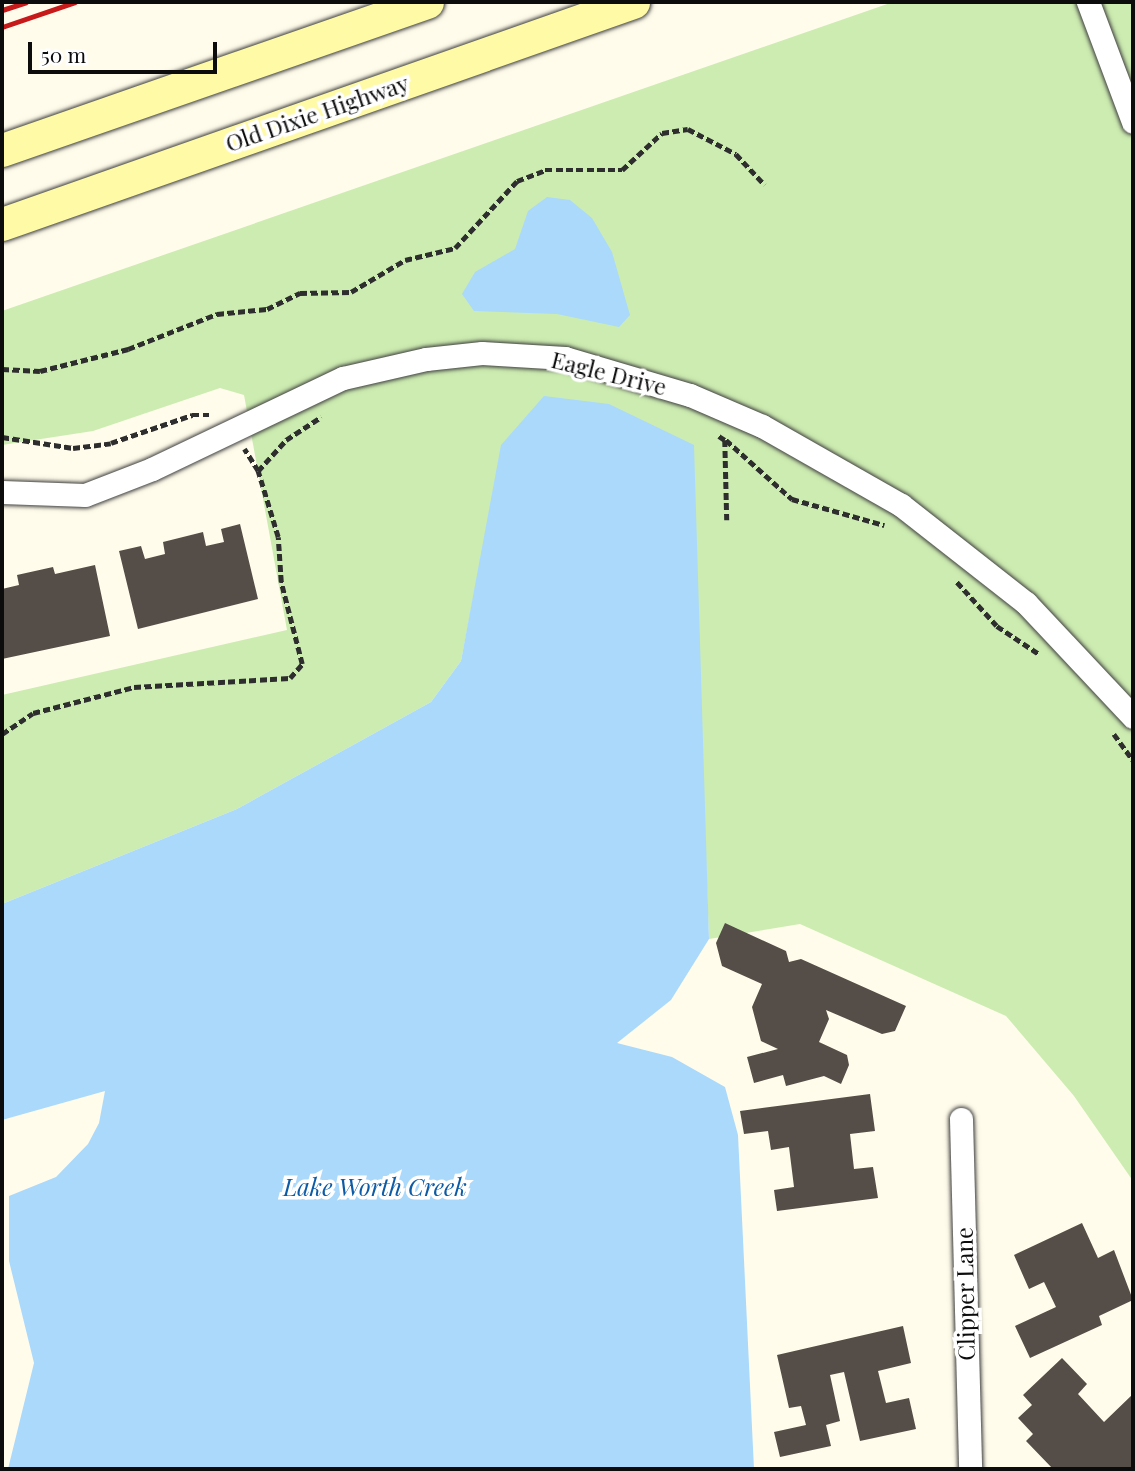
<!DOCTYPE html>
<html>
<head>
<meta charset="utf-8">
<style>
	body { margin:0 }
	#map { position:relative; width:1135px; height:1471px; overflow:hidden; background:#fffceb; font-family:"Playfair Display",serif }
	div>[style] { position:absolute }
	.green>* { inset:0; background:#cdecb1 }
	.water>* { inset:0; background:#aad9fb }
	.building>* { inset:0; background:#554d47 }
	.path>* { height:4.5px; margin-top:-2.25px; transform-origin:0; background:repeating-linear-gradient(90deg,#2e2e2e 0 7px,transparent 0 10.5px) }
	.roads { filter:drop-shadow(0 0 2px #3f3f3f) drop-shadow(0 0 2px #3f3f3f) }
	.minor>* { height:23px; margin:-11.5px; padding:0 11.5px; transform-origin:11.5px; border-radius:11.5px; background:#fff }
	.secondary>* { height:33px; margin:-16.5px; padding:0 16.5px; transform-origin:16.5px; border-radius:16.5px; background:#fffaa6 }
	.rail>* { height:5px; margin:-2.5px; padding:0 2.5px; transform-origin:2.5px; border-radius:2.5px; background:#c61919 }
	span { translate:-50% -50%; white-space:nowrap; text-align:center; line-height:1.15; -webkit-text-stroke:7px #fff; paint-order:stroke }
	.street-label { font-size:23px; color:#0c0c0c }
	.water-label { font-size:24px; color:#0c5ba7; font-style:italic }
	.frame { position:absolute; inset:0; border:4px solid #0c0c0c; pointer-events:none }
	.scale { position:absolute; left:28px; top:42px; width:189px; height:32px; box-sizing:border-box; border:4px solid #0c0c0c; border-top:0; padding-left:9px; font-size:21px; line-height:24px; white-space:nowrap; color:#0c0c0c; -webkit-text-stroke:5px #fff; paint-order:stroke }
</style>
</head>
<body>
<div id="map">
	<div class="green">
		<i style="clip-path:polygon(893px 2px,1133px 2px,1133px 1181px,1074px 1096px,1006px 1016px,800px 924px,709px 939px,701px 728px,480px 564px,461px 661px,431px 702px,237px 809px,2px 904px,2px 695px,287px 630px,244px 395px,220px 388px,93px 431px,2px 445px,2px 311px)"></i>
	</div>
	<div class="water">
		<i style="clip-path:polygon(547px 197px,570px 200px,592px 218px,612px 252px,630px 315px,619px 327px,557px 314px,474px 311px,462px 294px,475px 272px,515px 249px,528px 211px)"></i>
		<i style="clip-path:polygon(544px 396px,609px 404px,694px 445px,709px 939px,671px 1000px,617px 1043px,672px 1057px,725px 1087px,738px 1135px,754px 1469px,8px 1469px,34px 1363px,9px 1261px,9px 1196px,56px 1177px,88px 1144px,99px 1123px,105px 1091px,2px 1120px,2px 904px,237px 809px,431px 702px,461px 661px,501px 445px)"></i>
	</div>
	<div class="building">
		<i style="clip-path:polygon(240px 524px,258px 599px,138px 629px,119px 551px,141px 546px,145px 559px,165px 554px,163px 542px,203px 532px,206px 546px,224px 542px,221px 529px)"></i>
		<i style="clip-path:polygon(95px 565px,110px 636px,2px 659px,2px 589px,19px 585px,17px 575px,53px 567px,55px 574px)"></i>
		<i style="clip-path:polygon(725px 923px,786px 951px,789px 962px,801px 959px,906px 1006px,895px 1031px,882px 1034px,826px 1010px,829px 1019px,819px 1042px,847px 1055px,849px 1065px,841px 1084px,824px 1076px,786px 1086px,783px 1075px,754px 1083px,747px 1057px,778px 1049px,761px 1041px,752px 1007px,762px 984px,722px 966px,716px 943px)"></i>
		<i style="clip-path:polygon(870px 1094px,875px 1131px,850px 1134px,854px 1169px,873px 1167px,878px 1198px,777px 1211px,774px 1190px,794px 1187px,789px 1147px,771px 1150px,768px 1131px,744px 1134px,740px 1111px)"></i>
		<i style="clip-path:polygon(1082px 1223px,1098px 1258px,1114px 1250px,1133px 1300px,1099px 1316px,1102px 1325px,1030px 1358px,1015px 1326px,1056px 1307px,1044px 1282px,1029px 1289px,1014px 1255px)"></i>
		<i style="clip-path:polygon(903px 1326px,911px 1363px,878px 1371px,886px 1403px,909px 1398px,916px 1429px,860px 1441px,844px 1372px,830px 1375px,840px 1421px,826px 1425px,831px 1446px,780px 1457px,774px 1432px,806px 1425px,801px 1406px,789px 1408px,777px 1355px)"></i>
		<i style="clip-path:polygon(1062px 1358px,1087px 1384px,1078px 1394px,1104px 1422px,1133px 1394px,1133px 1469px,1053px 1469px,1026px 1441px,1033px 1434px,1018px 1418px,1032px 1405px,1023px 1395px)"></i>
	</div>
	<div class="path">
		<i style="left:2px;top:369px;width:38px;rotate:3deg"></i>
		<i style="left:40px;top:371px;width:91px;rotate:-14deg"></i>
		<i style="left:128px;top:349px;width:96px;rotate:-21.5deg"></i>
		<i style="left:217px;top:314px;width:50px;rotate:-5.7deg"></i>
		<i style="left:267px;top:309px;width:37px;rotate:-26deg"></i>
		<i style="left:300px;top:293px;width:51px;rotate:-1.1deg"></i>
		<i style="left:351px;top:292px;width:63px;rotate:-30.7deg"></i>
		<i style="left:405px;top:260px;width:51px;rotate:-13.5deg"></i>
		<i style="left:455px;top:248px;width:91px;rotate:-47.2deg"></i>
		<i style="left:517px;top:181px;width:30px;rotate:-21deg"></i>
		<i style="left:545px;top:170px;width:77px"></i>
		<i style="left:622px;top:170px;width:54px;rotate:-42.8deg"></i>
		<i style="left:662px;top:133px;width:26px;rotate:-9deg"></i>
		<i style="left:688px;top:129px;width:54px;rotate:27.5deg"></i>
		<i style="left:736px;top:154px;width:42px;rotate:46.9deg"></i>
		<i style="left:719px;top:436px;width:7px;rotate:34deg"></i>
		<i style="left:725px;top:440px;width:80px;rotate:88.6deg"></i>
		<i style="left:2px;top:437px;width:72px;rotate:8.8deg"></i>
		<i style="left:73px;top:448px;width:38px;rotate:-7deg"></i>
		<i style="left:111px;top:443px;width:86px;rotate:-19.1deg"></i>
		<i style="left:192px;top:415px;width:17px"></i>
		<i style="left:726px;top:440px;width:89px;rotate:41.8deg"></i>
		<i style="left:792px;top:499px;width:96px;rotate:15.8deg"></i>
		<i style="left:258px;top:471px;width:42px;rotate:-47.9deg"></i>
		<i style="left:286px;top:440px;width:42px;rotate:-33.3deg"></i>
		<i style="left:957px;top:582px;width:59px;rotate:47.7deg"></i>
		<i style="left:997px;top:626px;width:50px;rotate:33.7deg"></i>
		<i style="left:2px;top:734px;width:37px;rotate:-34deg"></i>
		<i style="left:33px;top:713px;width:104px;rotate:-14.4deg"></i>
		<i style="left:134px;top:687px;width:156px;rotate:-3.3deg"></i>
		<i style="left:290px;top:678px;width:18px;rotate:-49deg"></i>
		<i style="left:302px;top:664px;width:85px;rotate:-104.4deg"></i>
		<i style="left:281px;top:582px;width:45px;rotate:-93.8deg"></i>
		<i style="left:278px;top:537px;width:69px;rotate:-106.9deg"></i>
		<i style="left:258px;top:471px;width:26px;rotate:-122deg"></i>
		<i style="left:1114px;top:734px;width:32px;rotate:54deg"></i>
	</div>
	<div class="roads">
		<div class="minor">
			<i style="left:1088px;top:2px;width:128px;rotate:69.4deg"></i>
			<i style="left:2px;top:492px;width:83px;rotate:2.1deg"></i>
			<i style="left:85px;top:495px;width:72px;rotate:-21.2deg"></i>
			<i style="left:152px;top:469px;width:212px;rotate:-25.5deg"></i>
			<i style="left:343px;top:378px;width:85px;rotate:-12.9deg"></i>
			<i style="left:426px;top:359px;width:56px;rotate:-6.1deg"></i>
			<i style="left:482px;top:353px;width:83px;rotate:3.4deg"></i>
			<i style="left:565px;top:358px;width:130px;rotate:16.5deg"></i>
			<i style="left:690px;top:395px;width:78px;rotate:23.3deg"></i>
			<i style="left:762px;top:426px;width:160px;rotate:29.6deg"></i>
			<i style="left:901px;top:505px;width:159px;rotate:38.1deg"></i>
			<i style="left:1026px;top:603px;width:156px;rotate:46.8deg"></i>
			<i style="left:961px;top:1119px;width:350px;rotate:88.5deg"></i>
		</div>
		<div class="secondary">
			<i style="left:2px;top:150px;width:450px;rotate:-19.2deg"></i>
			<i style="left:2px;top:224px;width:669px;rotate:-19.38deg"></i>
		</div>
	</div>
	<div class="rail">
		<i style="left:2px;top:10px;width:25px;rotate:-18deg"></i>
		<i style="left:2px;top:27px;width:77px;rotate:-18.9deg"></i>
	</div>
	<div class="street-label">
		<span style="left:317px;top:113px;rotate:-19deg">Old Dixie Highway</span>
		<span style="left:609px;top:373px;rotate:14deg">Eagle Drive</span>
		<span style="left:965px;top:1294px;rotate:-91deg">Clipper Lane</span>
	</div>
	<div class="water-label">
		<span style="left:375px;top:1187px">Lake Worth Creek</span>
	</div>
	<div class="frame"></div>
	<div class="scale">50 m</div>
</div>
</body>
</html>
